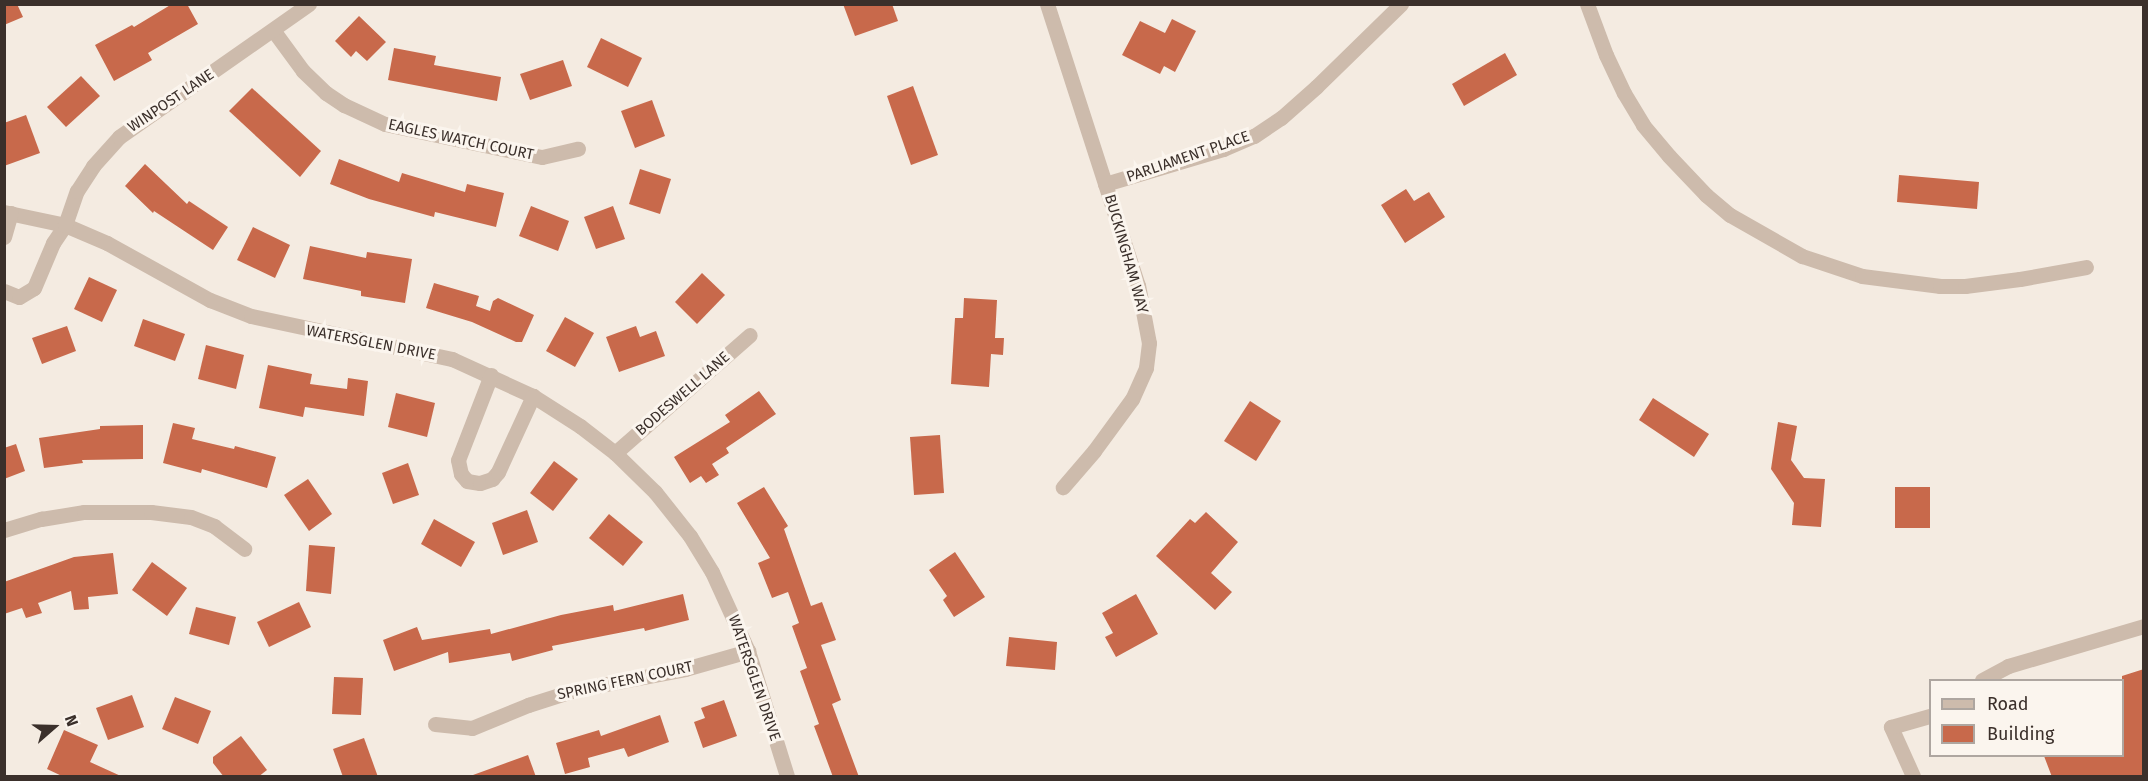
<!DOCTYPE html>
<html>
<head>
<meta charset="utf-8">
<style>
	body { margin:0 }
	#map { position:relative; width:2148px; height:781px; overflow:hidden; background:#f4ebe1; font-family:"Fira Sans",sans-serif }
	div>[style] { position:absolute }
	.building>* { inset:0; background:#c8694b }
	.minor>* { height:15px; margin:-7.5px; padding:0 7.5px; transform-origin:7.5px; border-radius:7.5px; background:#cdbbac }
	span { translate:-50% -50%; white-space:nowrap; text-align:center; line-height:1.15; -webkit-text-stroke:6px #fbf5ee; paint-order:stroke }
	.street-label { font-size:15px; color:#3b302b }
	.frame { position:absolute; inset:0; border:6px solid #3b302b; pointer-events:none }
	.legend { position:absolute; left:1929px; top:679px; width:195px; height:78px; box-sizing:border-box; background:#fbf5ee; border:2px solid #aea6a0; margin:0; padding:8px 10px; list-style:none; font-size:18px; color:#3b302b }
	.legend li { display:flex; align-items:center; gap:12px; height:30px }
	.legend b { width:30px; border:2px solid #aea6a0 }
	.north { position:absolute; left:24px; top:697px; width:60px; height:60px; -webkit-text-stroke:4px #fbf5ee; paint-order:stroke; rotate:70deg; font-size:16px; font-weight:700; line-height:24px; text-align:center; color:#3b302b }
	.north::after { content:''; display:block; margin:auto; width:21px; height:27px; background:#3b302b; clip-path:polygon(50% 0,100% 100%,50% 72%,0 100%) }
</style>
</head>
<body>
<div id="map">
	<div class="building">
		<i style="clip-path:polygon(4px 4px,17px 4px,23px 17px,4px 25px)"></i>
		<i style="clip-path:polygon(172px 4px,187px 4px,198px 24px,148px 53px,152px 60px,114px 81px,95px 45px,132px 25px,134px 27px)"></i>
		<i style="clip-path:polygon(843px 4px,892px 4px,898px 21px,855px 36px)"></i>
		<i style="clip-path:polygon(359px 16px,386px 42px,367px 61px,356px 51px,351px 57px,335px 41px)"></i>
		<i style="clip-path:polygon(1172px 19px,1196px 31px,1175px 72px,1164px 66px,1160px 74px,1122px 55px,1140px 21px,1165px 33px)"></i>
		<i style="clip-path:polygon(601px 38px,642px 58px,628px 87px,587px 67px)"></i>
		<i style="clip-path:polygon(394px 48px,436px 56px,434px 65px,501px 77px,497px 101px,388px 80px)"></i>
		<i style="clip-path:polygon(1505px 53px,1517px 75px,1464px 106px,1452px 84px)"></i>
		<i style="clip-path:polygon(563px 60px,572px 86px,530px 100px,520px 74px)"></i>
		<i style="clip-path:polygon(81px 76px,100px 96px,66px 127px,47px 107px)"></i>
		<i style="clip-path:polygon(913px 86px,938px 155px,911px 165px,887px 96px)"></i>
		<i style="clip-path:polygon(252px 88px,321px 151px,300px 177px,229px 111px)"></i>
		<i style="clip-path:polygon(652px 100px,665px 136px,635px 148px,621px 111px)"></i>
		<i style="clip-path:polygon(26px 115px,40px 153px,4px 166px,4px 123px)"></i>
		<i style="clip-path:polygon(339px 159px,399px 182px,402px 173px,465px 192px,467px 184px,504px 193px,496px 227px,435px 212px,434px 217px,369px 199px,330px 184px)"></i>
		<i style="clip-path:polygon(145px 164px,187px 204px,189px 201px,228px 227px,213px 250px,154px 211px,153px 213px,125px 186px)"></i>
		<i style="clip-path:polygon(640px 169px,671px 179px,660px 214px,629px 204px)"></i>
		<i style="clip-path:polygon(1899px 175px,1979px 182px,1977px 209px,1897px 202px)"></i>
		<i style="clip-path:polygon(1406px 189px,1414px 201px,1429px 192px,1445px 217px,1405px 243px,1381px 205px)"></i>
		<i style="clip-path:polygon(531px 206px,569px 221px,558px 251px,519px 236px)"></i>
		<i style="clip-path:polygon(613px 206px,625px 239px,596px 249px,584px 217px)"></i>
		<i style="clip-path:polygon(253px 227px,290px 245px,275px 278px,237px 260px)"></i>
		<i style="clip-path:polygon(310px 246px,366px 258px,367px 252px,412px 259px,405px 303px,361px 296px,361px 291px,303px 279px)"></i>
		<i style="clip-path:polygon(702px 273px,725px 295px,697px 324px,675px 302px)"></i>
		<i style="clip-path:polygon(89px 277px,117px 290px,102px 322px,74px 309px)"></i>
		<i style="clip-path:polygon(434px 283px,479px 296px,476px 306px,490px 311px,493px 301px,498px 298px,534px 315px,522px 342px,516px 342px,472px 322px,426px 308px)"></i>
		<i style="clip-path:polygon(964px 298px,997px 300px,995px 338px,1004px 338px,1003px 355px,991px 354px,989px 387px,951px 384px,955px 318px,963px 318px)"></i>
		<i style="clip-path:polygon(565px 317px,594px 333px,575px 367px,546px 351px)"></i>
		<i style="clip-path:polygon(143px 319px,185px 334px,175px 361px,134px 346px)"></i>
		<i style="clip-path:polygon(67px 326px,76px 351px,42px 364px,32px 338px)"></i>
		<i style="clip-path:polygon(636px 326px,640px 337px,656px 331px,665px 356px,619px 372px,606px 337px)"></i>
		<i style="clip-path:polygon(206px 345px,244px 355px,236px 389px,198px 379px)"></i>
		<i style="clip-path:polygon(268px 365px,312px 374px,310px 384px,347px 389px,348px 378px,368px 381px,364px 416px,305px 407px,303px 417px,259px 408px)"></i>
		<i style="clip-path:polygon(759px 391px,776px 414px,726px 448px,729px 453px,712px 464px,719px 475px,706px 483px,701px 476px,690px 483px,674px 457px,730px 422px,725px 415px)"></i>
		<i style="clip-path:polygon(396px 393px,435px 403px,427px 437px,388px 427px)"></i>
		<i style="clip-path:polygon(1653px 398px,1709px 434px,1694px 457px,1639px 420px)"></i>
		<i style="clip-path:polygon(1250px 401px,1281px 421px,1256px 461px,1224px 441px)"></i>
		<i style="clip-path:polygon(1778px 422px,1797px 426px,1791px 460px,1804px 478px,1825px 479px,1821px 527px,1792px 525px,1794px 503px,1771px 469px)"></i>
		<i style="clip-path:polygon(173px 423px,195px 428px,192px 439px,234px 449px,235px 446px,276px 457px,267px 488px,202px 469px,201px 473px,163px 463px)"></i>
		<i style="clip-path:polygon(143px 425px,143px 459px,82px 460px,83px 463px,44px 468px,39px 438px,100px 429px,100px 426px)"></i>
		<i style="clip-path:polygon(940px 435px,944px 493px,914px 495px,910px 437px)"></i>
		<i style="clip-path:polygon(16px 444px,25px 471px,4px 479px,4px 448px)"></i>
		<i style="clip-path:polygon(554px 461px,578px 479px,553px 511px,530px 493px)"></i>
		<i style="clip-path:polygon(408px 463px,419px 495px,393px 504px,382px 473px)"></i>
		<i style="clip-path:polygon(308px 479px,332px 514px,309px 531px,284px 495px)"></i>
		<i style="clip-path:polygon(764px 487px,788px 526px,784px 529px,811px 606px,822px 602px,836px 640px,821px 645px,841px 700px,832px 704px,859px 777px,833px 777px,814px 726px,819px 724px,800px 671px,807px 668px,792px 626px,799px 623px,788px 592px,772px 598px,758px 563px,770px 558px,737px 503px)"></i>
		<i style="clip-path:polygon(1895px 487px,1930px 487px,1930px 528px,1895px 528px)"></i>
		<i style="clip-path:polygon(527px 510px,538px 542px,503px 555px,492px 523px)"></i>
		<i style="clip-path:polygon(1206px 512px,1238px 542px,1211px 573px,1232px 592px,1215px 610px,1156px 556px,1190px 519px,1195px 523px)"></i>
		<i style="clip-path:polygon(609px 514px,643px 542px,623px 566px,589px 538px)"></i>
		<i style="clip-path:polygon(434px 519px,475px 542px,461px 567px,421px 544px)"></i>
		<i style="clip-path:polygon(309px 545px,335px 547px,331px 594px,306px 591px)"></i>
		<i style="clip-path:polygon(955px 552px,985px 597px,954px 617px,943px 600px,947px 596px,929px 570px)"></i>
		<i style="clip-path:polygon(113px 553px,118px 594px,88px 597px,89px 609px,74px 610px,71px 591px,38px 603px,42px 613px,26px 618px,22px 608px,4px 614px,4px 582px,74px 557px)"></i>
		<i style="clip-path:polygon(152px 562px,187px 588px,167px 616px,132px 590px)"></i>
		<i style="clip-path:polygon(683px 594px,689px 620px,645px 631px,644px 628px,552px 646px,553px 650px,512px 661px,510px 653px,449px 663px,448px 652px,394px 671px,383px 640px,417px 627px,422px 640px,490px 629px,491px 634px,561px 615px,613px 605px,614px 611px)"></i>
		<i style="clip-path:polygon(1136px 594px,1158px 634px,1116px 657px,1105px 637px,1113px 633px,1102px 613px)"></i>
		<i style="clip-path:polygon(299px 602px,311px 627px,269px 647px,257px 622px)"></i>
		<i style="clip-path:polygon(196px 607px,236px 617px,229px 645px,189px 634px)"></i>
		<i style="clip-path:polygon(1009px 637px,1057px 642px,1055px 670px,1006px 666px)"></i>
		<i style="clip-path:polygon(2144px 669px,2144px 777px,2052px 777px,2044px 756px,2122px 756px,2122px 676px)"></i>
		<i style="clip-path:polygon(334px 677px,363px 678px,361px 715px,332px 714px)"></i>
		<i style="clip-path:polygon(132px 695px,144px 727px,108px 740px,96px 708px)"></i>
		<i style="clip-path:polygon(175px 697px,211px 711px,198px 744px,162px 729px)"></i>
		<i style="clip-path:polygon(724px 700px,737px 736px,703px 748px,694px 722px,705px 718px,701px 708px)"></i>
		<i style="clip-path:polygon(660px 715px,669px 742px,628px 757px,624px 748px,588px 758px,590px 767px,565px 774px,556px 743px,599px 730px,601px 736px)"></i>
		<i style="clip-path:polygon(64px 730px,98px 745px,90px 762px,123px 777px,64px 777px,47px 769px)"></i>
		<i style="clip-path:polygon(241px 736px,267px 770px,258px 777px,224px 777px,213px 763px,213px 757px)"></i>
		<i style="clip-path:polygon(364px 738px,378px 777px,343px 777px,333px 749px)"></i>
		<i style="clip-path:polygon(528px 755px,536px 777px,473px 777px,473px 775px)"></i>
	</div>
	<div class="minor">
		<i style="left:1047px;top:4px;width:295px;rotate:72.1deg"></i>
		<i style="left:1138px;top:285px;width:59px;rotate:79.3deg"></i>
		<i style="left:1149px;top:343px;width:25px;rotate:97deg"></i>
		<i style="left:1146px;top:368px;width:34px;rotate:114deg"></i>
		<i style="left:1132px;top:399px;width:64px;rotate:126.2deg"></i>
		<i style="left:1094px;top:451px;width:48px;rotate:130.7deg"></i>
		<i style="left:1587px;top:4px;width:54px;rotate:69.6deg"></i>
		<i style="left:1606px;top:55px;width:42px;rotate:64.7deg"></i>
		<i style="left:1624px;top:93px;width:37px;rotate:59deg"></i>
		<i style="left:1643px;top:125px;width:40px;rotate:50deg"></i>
		<i style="left:1669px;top:156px;width:54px;rotate:46.5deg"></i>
		<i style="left:1706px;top:195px;width:31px;rotate:40deg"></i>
		<i style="left:1730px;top:215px;width:83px;rotate:29.7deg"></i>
		<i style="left:1802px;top:256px;width:63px;rotate:18.4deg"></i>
		<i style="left:1862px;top:276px;width:79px;rotate:7.3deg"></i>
		<i style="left:1940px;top:286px;width:25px"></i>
		<i style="left:1965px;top:286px;width:55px;rotate:-7.3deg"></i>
		<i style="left:2020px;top:279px;width:67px;rotate:-10.3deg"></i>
		<i style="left:273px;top:30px;width:51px;rotate:53.8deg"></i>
		<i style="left:303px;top:71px;width:32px;rotate:44deg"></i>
		<i style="left:326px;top:93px;width:22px;rotate:34deg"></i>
		<i style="left:344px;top:105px;width:45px;rotate:24.9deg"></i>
		<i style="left:385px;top:124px;width:160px;rotate:11.9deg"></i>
		<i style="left:542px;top:157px;width:37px;rotate:-13deg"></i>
		<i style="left:1105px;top:184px;width:123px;rotate:-16.5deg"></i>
		<i style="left:1223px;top:149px;width:34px;rotate:-23deg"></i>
		<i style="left:1254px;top:136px;width:32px;rotate:-34deg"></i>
		<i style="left:1281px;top:118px;width:47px;rotate:-41.5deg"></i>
		<i style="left:1316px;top:87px;width:119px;rotate:-44.3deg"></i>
		<i style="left:4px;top:212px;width:62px;rotate:12deg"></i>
		<i style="left:65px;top:225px;width:46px;rotate:23.2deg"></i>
		<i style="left:107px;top:243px;width:118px;rotate:29deg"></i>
		<i style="left:210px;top:300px;width:44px;rotate:21.3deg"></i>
		<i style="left:251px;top:316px;width:206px;rotate:12.1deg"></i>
		<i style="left:452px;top:359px;width:89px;rotate:24.6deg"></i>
		<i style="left:533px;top:396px;width:56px;rotate:32.6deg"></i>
		<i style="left:580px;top:426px;width:44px;rotate:37.6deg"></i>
		<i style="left:615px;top:453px;width:56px;rotate:44.3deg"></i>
		<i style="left:655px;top:492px;width:56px;rotate:51.5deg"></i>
		<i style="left:690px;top:536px;width:42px;rotate:58.6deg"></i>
		<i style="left:712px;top:572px;width:87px;rotate:65.5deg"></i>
		<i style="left:748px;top:651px;width:131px;rotate:72.7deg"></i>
		<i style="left:4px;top:237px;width:25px;rotate:-74deg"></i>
		<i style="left:4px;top:291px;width:16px;rotate:22deg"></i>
		<i style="left:19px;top:297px;width:17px;rotate:-31deg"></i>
		<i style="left:34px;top:288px;width:49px;rotate:-67.1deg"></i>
		<i style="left:53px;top:243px;width:22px;rotate:-56deg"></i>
		<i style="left:65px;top:225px;width:36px;rotate:-71deg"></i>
		<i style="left:77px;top:191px;width:30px;rotate:-57deg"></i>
		<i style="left:93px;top:166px;width:39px;rotate:-48deg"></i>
		<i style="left:119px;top:137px;width:232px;rotate:-35deg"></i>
		<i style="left:491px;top:375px;width:91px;rotate:111.2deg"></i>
		<i style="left:458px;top:460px;width:14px;rotate:78deg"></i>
		<i style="left:461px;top:474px;width:9px;rotate:49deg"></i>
		<i style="left:467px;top:481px;width:13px;rotate:9deg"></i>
		<i style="left:480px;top:483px;width:13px;rotate:-18deg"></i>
		<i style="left:492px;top:479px;width:9px;rotate:-49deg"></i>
		<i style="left:498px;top:472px;width:84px;rotate:-65.3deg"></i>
		<i style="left:615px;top:453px;width:179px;rotate:-41.2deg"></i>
		<i style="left:4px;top:530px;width:39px;rotate:-17deg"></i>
		<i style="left:41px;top:519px;width:44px;rotate:-9.2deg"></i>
		<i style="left:84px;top:512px;width:67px"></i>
		<i style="left:151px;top:512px;width:40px;rotate:7.1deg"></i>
		<i style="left:191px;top:517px;width:25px;rotate:21deg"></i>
		<i style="left:214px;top:526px;width:38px;rotate:37deg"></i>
		<i style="left:1982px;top:680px;width:30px;rotate:-28deg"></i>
		<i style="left:2008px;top:666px;width:142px;rotate:-16.4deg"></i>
		<i style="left:435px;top:724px;width:37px;rotate:6deg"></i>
		<i style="left:472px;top:728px;width:61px;rotate:-22.3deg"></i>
		<i style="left:528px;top:705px;width:49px;rotate:-17.7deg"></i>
		<i style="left:575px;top:690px;width:112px;rotate:-10.8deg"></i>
		<i style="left:685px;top:669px;width:66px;rotate:-15.9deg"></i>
		<i style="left:1913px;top:776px;width:54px;rotate:-114.2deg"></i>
		<i style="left:1891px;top:727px;width:41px;rotate:-15.8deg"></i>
	</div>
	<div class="street-label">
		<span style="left:171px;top:101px;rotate:-34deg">WINPOST LANE</span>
		<span style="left:461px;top:140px;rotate:12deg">EAGLES WATCH COURT</span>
		<span style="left:1188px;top:157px;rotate:-19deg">PARLIAMENT PLACE</span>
		<span style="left:1126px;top:254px;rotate:74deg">BUCKINGHAM WAY</span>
		<span style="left:371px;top:343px;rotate:11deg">WATERSGLEN DRIVE</span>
		<span style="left:683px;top:394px;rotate:-41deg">BODESWELL LANE</span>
		<span style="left:754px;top:678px;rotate:71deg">WATERSGLEN DRIVE</span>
		<span style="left:625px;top:681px;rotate:-12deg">SPRING FERN COURT</span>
	</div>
	<div class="frame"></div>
	<ul class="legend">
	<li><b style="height:8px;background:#cdbbac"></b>Road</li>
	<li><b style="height:16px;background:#c8694b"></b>Building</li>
	</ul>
	<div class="north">N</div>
</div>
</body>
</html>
